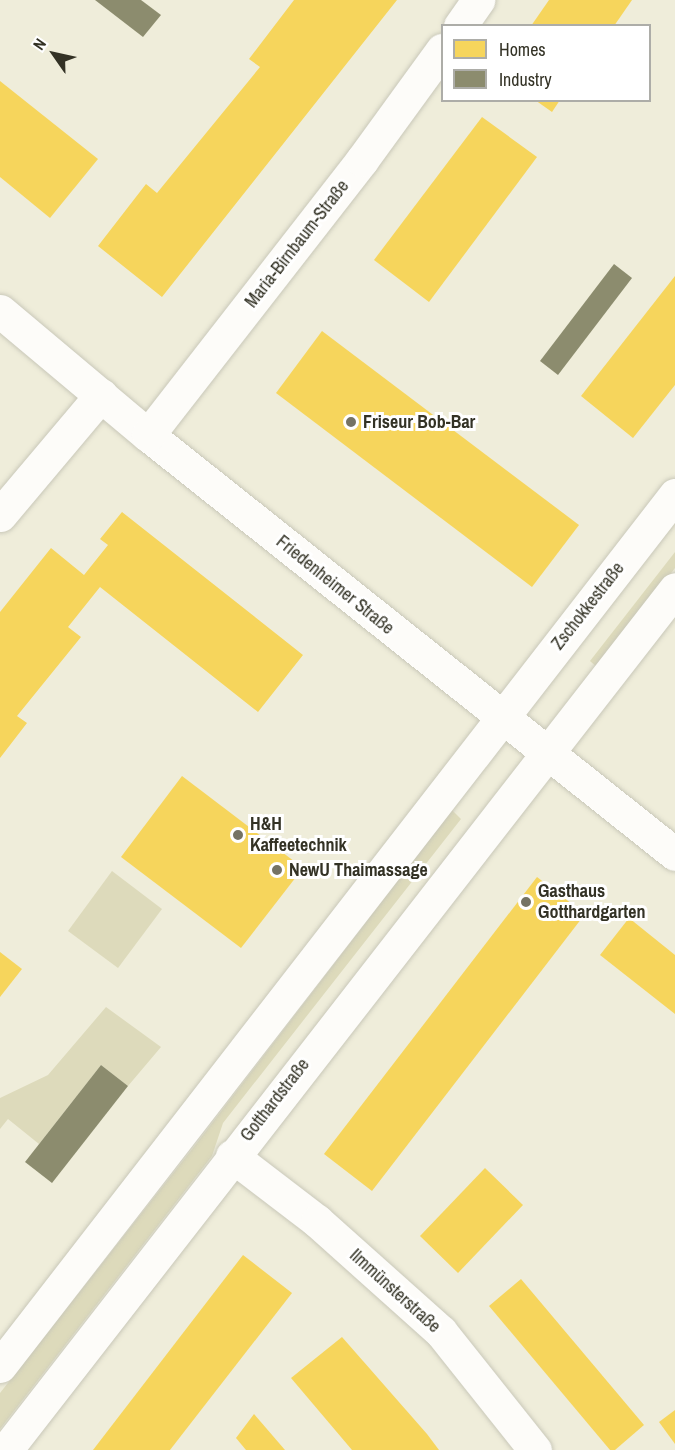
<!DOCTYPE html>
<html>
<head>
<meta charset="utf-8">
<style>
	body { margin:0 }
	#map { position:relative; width:675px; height:1450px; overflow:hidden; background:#efedda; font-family:"Archivo Narrow",sans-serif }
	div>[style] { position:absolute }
	.green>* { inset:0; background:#dddabb }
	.homes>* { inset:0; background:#f6d55c }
	.industry>* { inset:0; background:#8c8c6e }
	.roads { filter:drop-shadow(0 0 2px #c9c8b9) drop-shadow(0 0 2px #c9c8b9) }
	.minor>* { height:33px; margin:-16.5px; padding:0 16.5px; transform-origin:16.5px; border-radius:16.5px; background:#fdfcf9 }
	.major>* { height:33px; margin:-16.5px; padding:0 16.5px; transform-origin:16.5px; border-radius:16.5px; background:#fdfcf9 }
	.dots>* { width:16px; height:16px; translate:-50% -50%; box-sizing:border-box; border:3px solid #fff; border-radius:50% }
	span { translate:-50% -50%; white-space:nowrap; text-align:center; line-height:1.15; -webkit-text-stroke:6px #fff; paint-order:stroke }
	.street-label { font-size:18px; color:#333225 }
	.poi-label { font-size:18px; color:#333225; font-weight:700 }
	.left { translate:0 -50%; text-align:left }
	.legend { position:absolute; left:441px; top:24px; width:210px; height:78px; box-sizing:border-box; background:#fff; border:2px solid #adada8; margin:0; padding:8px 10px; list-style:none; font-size:18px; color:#333225 }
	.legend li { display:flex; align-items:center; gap:12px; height:30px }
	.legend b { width:30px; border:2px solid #adada8 }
	.north { position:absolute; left:24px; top:24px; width:60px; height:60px; -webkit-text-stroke:4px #fff; paint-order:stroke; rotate:304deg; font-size:16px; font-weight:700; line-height:24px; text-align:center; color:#333225 }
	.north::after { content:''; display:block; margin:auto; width:21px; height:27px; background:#333225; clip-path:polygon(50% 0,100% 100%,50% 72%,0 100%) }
</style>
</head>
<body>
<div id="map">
	<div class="green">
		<i style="clip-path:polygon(675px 552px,675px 568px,598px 668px,590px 661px)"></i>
		<i style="clip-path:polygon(452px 810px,461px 819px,223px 1123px,212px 1156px,0 1429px,0 1393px,193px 1148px)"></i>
		<i style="clip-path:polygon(112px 871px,162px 909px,118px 968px,68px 931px)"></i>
		<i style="clip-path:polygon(106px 1007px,161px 1047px,128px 1086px,101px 1065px,39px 1144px,8px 1119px,0 1129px,0 1098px,48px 1075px)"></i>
	</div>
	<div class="homes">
		<i style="clip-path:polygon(294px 0,397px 0,162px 297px,98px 246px,146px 184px,157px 193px,260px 67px,249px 59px)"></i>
		<i style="clip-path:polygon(549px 0,632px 0,614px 26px,531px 26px)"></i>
		<i style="clip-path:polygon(0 81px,98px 159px,50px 218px,0 177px)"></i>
		<i style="clip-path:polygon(535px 100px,560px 100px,552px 112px)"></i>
		<i style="clip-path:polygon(482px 117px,537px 157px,429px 302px,374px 260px)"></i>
		<i style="clip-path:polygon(675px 276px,675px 385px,633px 438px,581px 396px)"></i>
		<i style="clip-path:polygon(322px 331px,579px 525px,532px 587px,276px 393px)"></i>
		<i style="clip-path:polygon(122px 512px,303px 655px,258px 712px,100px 587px,68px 627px,81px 637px,17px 716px,27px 723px,0 758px,0 612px,51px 548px,84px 575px,108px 545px,100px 539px)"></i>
		<i style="clip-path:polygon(182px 776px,303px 868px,241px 948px,121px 857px)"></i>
		<i style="clip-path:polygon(537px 877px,585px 914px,372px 1191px,324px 1154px)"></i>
		<i style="clip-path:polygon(629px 918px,675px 955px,675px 1014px,600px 955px)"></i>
		<i style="clip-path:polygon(0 952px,22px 969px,0 997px)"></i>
		<i style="clip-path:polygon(485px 1168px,523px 1205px,458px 1273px,420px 1236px)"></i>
		<i style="clip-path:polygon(243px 1255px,292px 1293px,170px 1450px,93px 1450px)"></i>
		<i style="clip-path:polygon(521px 1279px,644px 1425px,615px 1450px,610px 1450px,489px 1306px)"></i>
		<i style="clip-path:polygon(342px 1337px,427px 1434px,439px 1450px,352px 1450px,291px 1378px)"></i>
		<i style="clip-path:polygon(675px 1410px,675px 1444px,659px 1422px)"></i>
		<i style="clip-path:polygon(254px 1414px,285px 1450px,246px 1450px,236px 1438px)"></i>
	</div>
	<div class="industry">
		<i style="clip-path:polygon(95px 0,141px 0,161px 15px,143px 37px)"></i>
		<i style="clip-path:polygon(614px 264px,632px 278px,558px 375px,540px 361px)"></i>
		<i style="clip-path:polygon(101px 1065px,128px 1086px,52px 1183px,25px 1162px)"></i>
	</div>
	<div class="roads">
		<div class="minor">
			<i style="left:460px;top:26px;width:32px;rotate:-55deg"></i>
			<i style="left:0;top:311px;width:193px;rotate:40deg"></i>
			<i style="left:148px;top:435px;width:673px;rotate:38.49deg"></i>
			<i style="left:148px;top:435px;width:348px;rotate:-52.1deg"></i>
			<i style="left:362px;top:160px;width:136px;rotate:-54deg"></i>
			<i style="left:0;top:515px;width:157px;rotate:-49.9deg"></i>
			<i style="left:232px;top:1156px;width:107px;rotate:37.4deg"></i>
			<i style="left:317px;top:1221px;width:166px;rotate:41.8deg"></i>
			<i style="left:441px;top:1332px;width:151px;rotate:51.5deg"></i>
		</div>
		<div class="major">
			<i style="left:0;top:1366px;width:1102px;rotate:-52.23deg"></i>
			<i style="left:6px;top:1450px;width:1090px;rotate:-52.15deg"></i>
		</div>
	</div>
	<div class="dots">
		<i style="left:351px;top:422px;background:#757364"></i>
		<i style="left:238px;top:835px;background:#757364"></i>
		<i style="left:277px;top:870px;background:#757364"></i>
		<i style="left:526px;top:902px;background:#757364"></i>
	</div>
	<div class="street-label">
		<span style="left:297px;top:244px;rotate:-52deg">Maria-Birnbaum-Straße</span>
		<span style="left:335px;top:585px;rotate:39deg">Friedenheimer Straße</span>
		<span style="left:588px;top:606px;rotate:-52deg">Zschokkestraße</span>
		<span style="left:275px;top:1100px;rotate:-52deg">Gotthardstraße</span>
		<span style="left:395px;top:1291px;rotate:42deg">Ilmmünsterstraße</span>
	</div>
	<div class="poi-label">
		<span class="left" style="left:363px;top:422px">Friseur Bob-Bar</span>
		<span class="left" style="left:250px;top:835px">H&amp;H<br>Kaffeetechnik</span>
		<span class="left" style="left:289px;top:870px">NewU Thaimassage</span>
		<span class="left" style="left:538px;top:902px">Gasthaus<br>Gotthardgarten</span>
	</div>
	<ul class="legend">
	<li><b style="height:16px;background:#f6d55c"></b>Homes</li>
	<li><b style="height:16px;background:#8c8c6e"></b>Industry</li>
	</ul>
	<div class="north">N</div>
</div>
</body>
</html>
